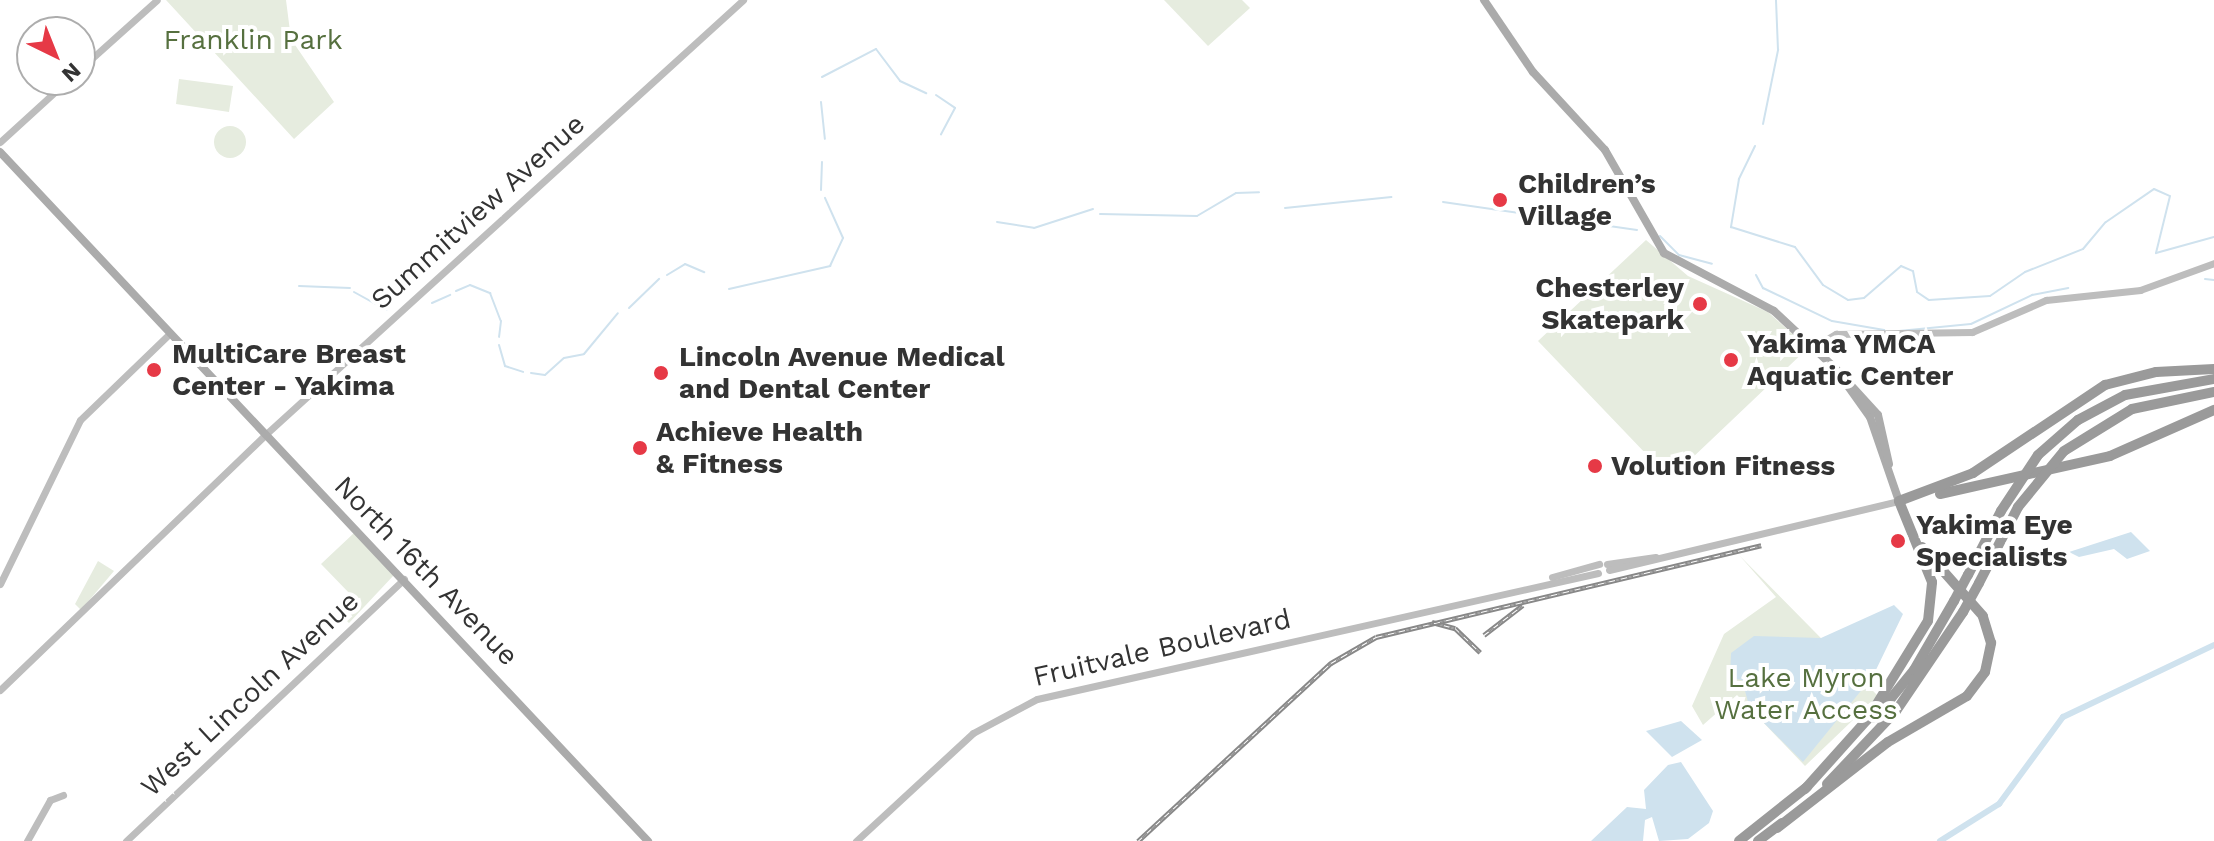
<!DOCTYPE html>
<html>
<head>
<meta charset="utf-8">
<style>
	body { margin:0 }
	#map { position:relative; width:2214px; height:841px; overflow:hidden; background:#fff; font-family:"Work Sans",sans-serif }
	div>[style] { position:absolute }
	.green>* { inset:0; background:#e6ecdf }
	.round { border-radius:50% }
	.water>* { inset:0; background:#cfe2ee }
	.stream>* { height:2px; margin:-1px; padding:0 1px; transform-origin:1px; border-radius:1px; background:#cfe2ee }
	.river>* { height:6px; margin:-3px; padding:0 3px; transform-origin:3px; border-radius:3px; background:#cfe2ee }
	.secondary>* { height:7px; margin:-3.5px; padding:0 3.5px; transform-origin:3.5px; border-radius:3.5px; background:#bdbdbd }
	.primary>* { height:8px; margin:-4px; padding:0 4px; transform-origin:4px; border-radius:4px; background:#ababab }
	.highway>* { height:10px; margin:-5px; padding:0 5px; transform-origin:5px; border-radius:5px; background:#9a9a9a }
	.rail>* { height:5px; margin-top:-2.5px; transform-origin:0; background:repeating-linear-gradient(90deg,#fff 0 6px,#888 0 12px); box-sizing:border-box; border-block:2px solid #888 }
	.highway-bridge>* { height:10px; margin:-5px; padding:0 5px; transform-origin:5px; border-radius:5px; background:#9a9a9a }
	.dots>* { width:22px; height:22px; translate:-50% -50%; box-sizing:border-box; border:4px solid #fff; border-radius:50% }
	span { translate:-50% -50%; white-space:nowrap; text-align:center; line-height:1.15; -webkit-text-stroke:8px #fff; paint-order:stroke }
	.park-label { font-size:28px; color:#56703f }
	.poi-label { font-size:28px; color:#333; font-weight:700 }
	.left { translate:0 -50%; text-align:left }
	.right { translate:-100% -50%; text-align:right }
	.street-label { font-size:28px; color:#333 }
	.north { position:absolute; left:16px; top:16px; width:80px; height:80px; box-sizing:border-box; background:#fff; border:2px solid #adadad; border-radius:50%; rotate:137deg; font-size:22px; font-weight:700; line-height:32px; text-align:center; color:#333 }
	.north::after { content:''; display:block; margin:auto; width:28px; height:36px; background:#e63946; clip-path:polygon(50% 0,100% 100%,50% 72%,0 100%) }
</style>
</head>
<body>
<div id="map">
	<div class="green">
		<i style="clip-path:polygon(166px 0,286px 0,291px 39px,334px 102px,294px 139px)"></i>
		<i style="clip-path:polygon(1164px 0,1242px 0,1250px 8px,1208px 46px)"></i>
		<i style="clip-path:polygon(179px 79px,233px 86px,229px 112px,176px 104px)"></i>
		<i class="round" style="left:214px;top:126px;width:32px;height:32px"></i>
		<i style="clip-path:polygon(1646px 240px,1688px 276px,1768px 312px,1808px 348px,1670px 479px,1538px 341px)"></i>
		<i style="clip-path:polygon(354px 533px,394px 575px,349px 623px,337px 611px,352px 596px,321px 564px)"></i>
		<i style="clip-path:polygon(1739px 555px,1878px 696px,1805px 766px,1737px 695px,1703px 725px,1692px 706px,1724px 634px,1776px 597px)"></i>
		<i style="clip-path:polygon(98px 561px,114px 571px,81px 610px,75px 604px)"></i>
	</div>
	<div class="water">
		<i style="clip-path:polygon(2131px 532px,2150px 551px,2127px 559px,2114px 549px,2079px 557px,2069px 552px)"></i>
		<i style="clip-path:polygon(1894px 605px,1903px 614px,1873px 676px,1803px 762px,1750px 709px,1742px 680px,1730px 678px,1731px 653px,1754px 636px,1821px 638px)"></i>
		<i style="clip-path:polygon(1681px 721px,1702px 740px,1672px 757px,1646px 731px)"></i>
		<i style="clip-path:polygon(1681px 762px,1713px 811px,1709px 823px,1688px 839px,1659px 841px,1652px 817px,1645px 820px,1643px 841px,1591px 841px,1627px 807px,1646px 809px,1644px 790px,1668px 765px)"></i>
	</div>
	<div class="stream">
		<i style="left:822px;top:77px;width:61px;rotate:-27.4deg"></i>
		<i style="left:876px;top:49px;width:40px;rotate:53deg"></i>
		<i style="left:900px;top:81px;width:29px;rotate:25deg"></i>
		<i style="left:936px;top:95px;width:23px;rotate:34deg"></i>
		<i style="left:955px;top:108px;width:30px;rotate:118deg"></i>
		<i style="left:821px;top:102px;width:37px;rotate:84deg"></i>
		<i style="left:1763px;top:124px;width:76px;rotate:-78.5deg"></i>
		<i style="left:1778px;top:50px;width:50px;rotate:-92.3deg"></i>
		<i style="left:1755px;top:146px;width:37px;rotate:116deg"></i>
		<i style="left:1739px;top:179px;width:49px;rotate:99.5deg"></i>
		<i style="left:1731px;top:227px;width:67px;rotate:17.4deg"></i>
		<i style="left:1795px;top:247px;width:47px;rotate:53.6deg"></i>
		<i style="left:1823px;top:285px;width:29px;rotate:31deg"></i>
		<i style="left:1848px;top:300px;width:16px;rotate:-7deg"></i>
		<i style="left:1864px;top:298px;width:49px;rotate:-40.9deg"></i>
		<i style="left:1901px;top:266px;width:13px;rotate:23deg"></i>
		<i style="left:1913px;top:271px;width:21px;rotate:79deg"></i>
		<i style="left:1917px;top:292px;width:14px;rotate:34deg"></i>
		<i style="left:1929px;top:300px;width:61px;rotate:-3.8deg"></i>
		<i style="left:1990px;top:296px;width:42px;rotate:-34.4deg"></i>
		<i style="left:2025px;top:272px;width:62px;rotate:-21.6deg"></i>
		<i style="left:2083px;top:249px;width:35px;rotate:-50deg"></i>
		<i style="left:2106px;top:222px;width:58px;rotate:-34.5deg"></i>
		<i style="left:2154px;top:189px;width:17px;rotate:24deg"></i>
		<i style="left:2170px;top:196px;width:59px;rotate:103.8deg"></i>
		<i style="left:2156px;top:253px;width:60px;rotate:-15.4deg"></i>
		<i style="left:821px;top:190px;width:28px;rotate:-88deg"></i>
		<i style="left:1443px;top:202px;width:196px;rotate:8.2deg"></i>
		<i style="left:1285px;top:208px;width:107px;rotate:-5.9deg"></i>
		<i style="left:1100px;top:214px;width:97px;rotate:1.2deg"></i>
		<i style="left:1197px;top:216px;width:45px;rotate:-30.5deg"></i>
		<i style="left:1236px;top:193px;width:23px;rotate:-2deg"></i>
		<i style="left:997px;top:222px;width:37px;rotate:9deg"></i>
		<i style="left:1034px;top:228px;width:62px;rotate:-17.9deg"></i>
		<i style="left:1660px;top:236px;width:27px;rotate:45deg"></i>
		<i style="left:1679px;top:255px;width:34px;rotate:15deg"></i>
		<i style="left:667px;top:275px;width:21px;rotate:-31deg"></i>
		<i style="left:685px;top:264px;width:21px;rotate:23deg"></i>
		<i style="left:1756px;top:275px;width:15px;rotate:62deg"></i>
		<i style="left:1763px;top:288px;width:76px;rotate:25.6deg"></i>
		<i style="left:1832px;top:321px;width:53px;rotate:9.8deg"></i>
		<i style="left:2205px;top:279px;width:9px;rotate:6deg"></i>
		<i style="left:299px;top:286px;width:51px;rotate:2.2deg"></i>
		<i style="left:729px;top:289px;width:104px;rotate:-12.8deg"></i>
		<i style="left:830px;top:266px;width:31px;rotate:-65deg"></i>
		<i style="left:843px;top:238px;width:44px;rotate:-114.2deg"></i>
		<i style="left:456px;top:291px;width:15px;rotate:-23deg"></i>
		<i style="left:470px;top:285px;width:22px;rotate:22deg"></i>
		<i style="left:490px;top:293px;width:30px;rotate:69deg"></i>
		<i style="left:501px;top:321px;width:16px;rotate:97deg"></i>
		<i style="left:354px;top:292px;width:37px;rotate:29deg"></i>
		<i style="left:432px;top:303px;width:20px;rotate:-24deg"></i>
		<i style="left:629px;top:308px;width:42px;rotate:-44deg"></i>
		<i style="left:1899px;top:331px;width:72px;rotate:-5.6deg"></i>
		<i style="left:1971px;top:324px;width:68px;rotate:-25.4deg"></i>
		<i style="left:2032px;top:295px;width:37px;rotate:-11deg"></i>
		<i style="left:499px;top:345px;width:22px;rotate:74deg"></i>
		<i style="left:505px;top:366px;width:19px;rotate:18deg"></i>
		<i style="left:531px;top:373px;width:14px;rotate:8deg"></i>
		<i style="left:545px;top:375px;width:25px;rotate:-42deg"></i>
		<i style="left:564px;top:358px;width:20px;rotate:-11deg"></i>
		<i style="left:584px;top:354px;width:53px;rotate:-50.3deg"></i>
	</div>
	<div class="river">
		<i style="left:1940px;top:841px;width:70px;rotate:-32.1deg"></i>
		<i style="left:1999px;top:804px;width:108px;rotate:-53.7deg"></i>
		<i style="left:2063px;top:717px;width:167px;rotate:-25.5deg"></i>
	</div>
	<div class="secondary">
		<i style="left:80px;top:69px;width:103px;rotate:-41.9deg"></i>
		<i style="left:0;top:142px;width:92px;rotate:-42.4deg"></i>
		<i style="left:1814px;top:347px;width:26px;rotate:-31deg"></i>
		<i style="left:1836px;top:334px;width:136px;rotate:-0.8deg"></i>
		<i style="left:1972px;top:332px;width:81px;rotate:-23.4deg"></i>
		<i style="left:2046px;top:300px;width:95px;rotate:-6.1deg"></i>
		<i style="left:2140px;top:290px;width:79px;rotate:-20deg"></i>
		<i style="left:1607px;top:564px;width:49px;rotate:-8.3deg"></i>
		<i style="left:1609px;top:570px;width:298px;rotate:-13.4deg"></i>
		<i style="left:1552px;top:577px;width:49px;rotate:-15.5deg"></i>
		<i style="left:0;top:584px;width:182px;rotate:-64deg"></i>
		<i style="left:80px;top:420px;width:125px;rotate:-44deg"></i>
		<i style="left:0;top:690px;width:369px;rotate:-43.9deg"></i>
		<i style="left:266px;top:434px;width:645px;rotate:-42.3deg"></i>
		<i style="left:27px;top:841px;width:47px;rotate:-60.7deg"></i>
		<i style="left:50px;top:800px;width:14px;rotate:-21deg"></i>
		<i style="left:126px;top:841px;width:382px;rotate:-43.3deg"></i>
		<i style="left:856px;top:841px;width:159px;rotate:-42.7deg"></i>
		<i style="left:973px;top:733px;width:72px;rotate:-28deg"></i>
		<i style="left:1037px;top:699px;width:575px;rotate:-12.66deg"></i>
	</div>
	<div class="primary">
		<i style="left:1484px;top:0;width:87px;rotate:55.8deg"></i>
		<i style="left:1533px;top:72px;width:106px;rotate:47.3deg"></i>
		<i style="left:1605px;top:150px;width:119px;rotate:60.2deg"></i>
		<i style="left:1664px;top:253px;width:124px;rotate:27.8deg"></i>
		<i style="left:1774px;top:311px;width:83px;rotate:43.1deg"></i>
		<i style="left:1835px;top:368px;width:60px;rotate:54.5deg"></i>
		<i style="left:1870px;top:417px;width:89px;rotate:71deg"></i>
		<i style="left:0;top:152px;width:946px;rotate:46.76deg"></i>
		<i style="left:1836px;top:369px;width:62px;rotate:47.6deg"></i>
		<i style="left:1878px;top:415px;width:50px;rotate:77.3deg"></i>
	</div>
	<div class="highway">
		<i style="left:2064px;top:451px;width:80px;rotate:-31.7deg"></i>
		<i style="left:2132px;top:409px;width:84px;rotate:-11.7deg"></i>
		<i style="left:2038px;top:455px;width:53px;rotate:-41.2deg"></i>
		<i style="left:2078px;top:420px;width:53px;rotate:-28deg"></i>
		<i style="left:2125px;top:395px;width:90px;rotate:-10.2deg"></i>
		<i style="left:1940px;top:494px;width:174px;rotate:-12.6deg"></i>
		<i style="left:2110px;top:456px;width:114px;rotate:-23.9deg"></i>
		<i style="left:1899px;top:501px;width:79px;rotate:-20.7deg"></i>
		<i style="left:1973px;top:473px;width:159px;rotate:-33.7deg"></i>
		<i style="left:2105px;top:385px;width:53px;rotate:-14.3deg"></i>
		<i style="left:2156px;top:372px;width:58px;rotate:-3deg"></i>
		<i style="left:1968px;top:575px;width:72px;rotate:-62.7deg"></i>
		<i style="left:1979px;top:583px;width:85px;rotate:-62.8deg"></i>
		<i style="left:1875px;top:718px;width:62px;rotate:-50.9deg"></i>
		<i style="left:1914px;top:670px;width:80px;rotate:-59.9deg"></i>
		<i style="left:1827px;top:784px;width:100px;rotate:-46.6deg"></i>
		<i style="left:1896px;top:711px;width:120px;rotate:-55.9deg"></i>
		<i style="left:1805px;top:789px;width:93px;rotate:-48.1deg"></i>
		<i style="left:1867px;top:720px;width:116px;rotate:-58.4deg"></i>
		<i style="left:1928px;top:621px;width:39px;rotate:-84deg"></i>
		<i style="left:1932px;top:582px;width:87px;rotate:-112.2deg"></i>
		<i style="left:1777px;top:828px;width:140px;rotate:-37.8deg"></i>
		<i style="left:1888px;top:742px;width:91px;rotate:-30.2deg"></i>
		<i style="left:1967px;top:696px;width:30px;rotate:-53deg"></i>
		<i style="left:1985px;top:672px;width:30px;rotate:-78deg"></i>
		<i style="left:1991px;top:643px;width:28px;rotate:-107deg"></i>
		<i style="left:1983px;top:616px;width:92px;rotate:-131.5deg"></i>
		<i style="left:1739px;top:841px;width:87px;rotate:-38.5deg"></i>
		<i style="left:1758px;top:841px;width:30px;rotate:-37deg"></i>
	</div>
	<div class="rail">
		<i style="left:1432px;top:622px;width:24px;rotate:15deg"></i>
		<i style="left:1455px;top:628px;width:35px;rotate:44deg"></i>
		<i style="left:1484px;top:635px;width:49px;rotate:-37.6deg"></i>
		<i style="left:1138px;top:841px;width:263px;rotate:-42.7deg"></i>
		<i style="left:1331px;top:663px;width:52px;rotate:-30deg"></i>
		<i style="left:1376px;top:637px;width:396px;rotate:-13.4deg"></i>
	</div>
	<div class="highway-bridge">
		<i style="left:2018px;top:507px;width:72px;rotate:-50.6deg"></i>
		<i style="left:2001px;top:511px;width:67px;rotate:-56.5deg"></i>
		<i style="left:1954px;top:601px;width:30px;rotate:-62deg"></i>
		<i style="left:1963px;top:612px;width:33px;rotate:-61deg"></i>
	</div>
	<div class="dots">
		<i style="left:1500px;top:200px;background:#e63946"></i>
		<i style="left:1700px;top:304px;background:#e63946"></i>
		<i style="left:1731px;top:360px;background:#e63946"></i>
		<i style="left:154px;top:370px;background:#e63946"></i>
		<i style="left:661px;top:373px;background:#e63946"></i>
		<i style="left:640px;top:448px;background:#e63946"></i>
		<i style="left:1595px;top:466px;background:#e63946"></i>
		<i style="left:1898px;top:541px;background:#e63946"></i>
	</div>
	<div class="park-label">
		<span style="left:253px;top:40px">Franklin Park</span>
		<span style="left:1806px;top:694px">Lake Myron<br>Water Access</span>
	</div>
	<div class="poi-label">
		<span class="left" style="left:1518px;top:200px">Children’s<br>Village</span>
		<span class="right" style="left:1684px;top:304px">Chesterley<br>Skatepark</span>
		<span class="left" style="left:1747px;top:360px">Yakima YMCA<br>Aquatic Center</span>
		<span class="left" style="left:172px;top:370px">MultiCare Breast<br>Center - Yakima</span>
		<span class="left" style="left:679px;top:373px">Lincoln Avenue Medical<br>and Dental Center</span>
		<span class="left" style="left:656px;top:448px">Achieve Health<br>&amp; Fitness</span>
		<span class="left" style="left:1611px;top:466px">Volution Fitness</span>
		<span class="left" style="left:1916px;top:541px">Yakima Eye<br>Specialists</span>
	</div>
	<div class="street-label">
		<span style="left:478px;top:212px;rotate:-42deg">Summitview Avenue</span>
		<span style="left:426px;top:571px;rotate:46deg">North 16th Avenue</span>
		<span style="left:1162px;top:648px;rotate:-13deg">Fruitvale Boulevard</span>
		<span style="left:250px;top:694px;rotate:-43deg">West Lincoln Avenue</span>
	</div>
	<div class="north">N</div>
</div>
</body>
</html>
